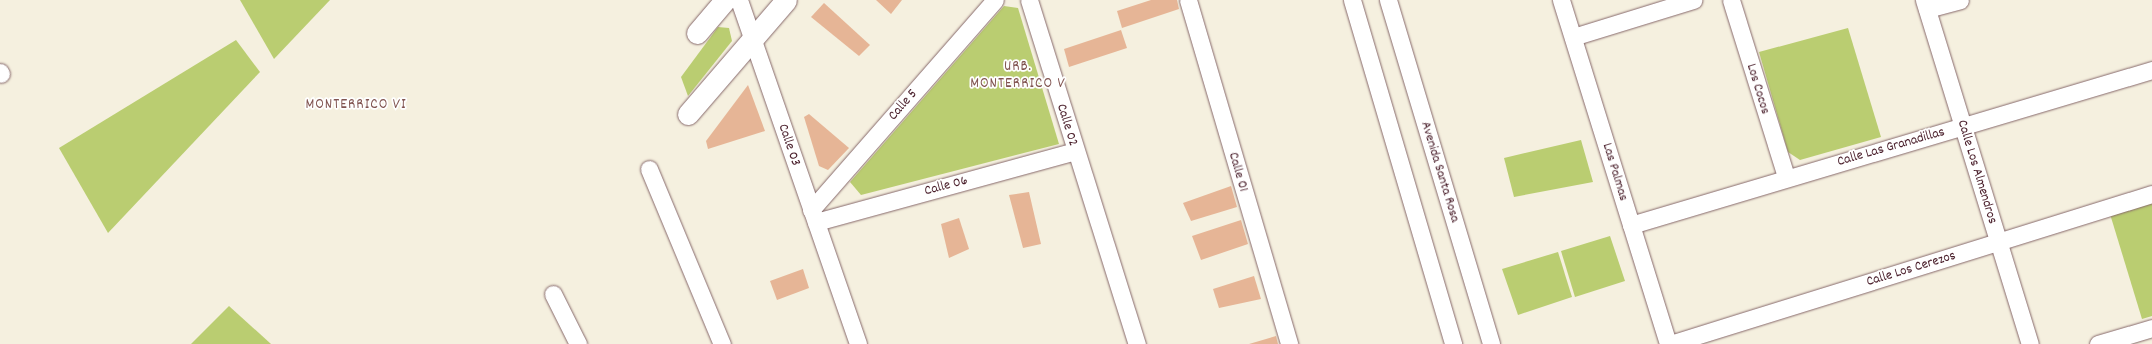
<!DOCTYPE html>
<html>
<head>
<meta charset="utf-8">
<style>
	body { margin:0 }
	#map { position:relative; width:2152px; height:344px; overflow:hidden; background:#f5f0df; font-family:Dekko,sans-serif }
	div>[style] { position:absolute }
	.green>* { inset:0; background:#bacd71 }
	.building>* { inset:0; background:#e6b596 }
	.roads { filter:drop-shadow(0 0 1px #86686a) drop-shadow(0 0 1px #86686a) }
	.minor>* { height:17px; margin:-8.5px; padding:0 8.5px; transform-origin:8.5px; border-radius:8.5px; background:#fff }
	.tertiary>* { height:21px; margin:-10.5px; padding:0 10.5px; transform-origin:10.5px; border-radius:10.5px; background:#fff }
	span { translate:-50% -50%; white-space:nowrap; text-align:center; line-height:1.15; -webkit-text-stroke:3.5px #fff; paint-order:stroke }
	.street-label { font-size:14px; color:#4a1f2b }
	.neighbourhood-label { font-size:15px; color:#815450; letter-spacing:1px }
</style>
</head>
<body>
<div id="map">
	<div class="green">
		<i style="clip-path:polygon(240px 0,330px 0,274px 59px)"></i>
		<i style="clip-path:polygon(1004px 6px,1018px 8px,1059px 144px,861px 195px,850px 182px)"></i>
		<i style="clip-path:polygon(718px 27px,729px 28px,732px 41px,688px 96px,681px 77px)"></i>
		<i style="clip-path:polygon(1848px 28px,1881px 137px,1800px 160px,1788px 152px,1759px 52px)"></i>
		<i style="clip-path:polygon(236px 40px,260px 72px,108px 233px,59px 148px)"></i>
		<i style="clip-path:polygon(1581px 140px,1593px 182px,1514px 197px,1504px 158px)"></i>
		<i style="clip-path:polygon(2152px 201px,2152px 316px,2142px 319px,2110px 214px)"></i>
		<i style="clip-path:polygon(1610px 236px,1625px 281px,1575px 297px,1561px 251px)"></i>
		<i style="clip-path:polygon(1558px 252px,1572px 297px,1518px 315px,1502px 269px)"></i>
		<i style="clip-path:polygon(229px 306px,271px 344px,191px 344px)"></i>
	</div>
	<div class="building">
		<i style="clip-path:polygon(876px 0,902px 0,891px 14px)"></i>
		<i style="clip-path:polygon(1151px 0,1177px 0,1179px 9px,1122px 28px,1117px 11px)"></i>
		<i style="clip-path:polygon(824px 3px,870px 45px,859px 56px,811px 17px)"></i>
		<i style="clip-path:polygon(1121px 30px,1127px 48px,1069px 67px,1064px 49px)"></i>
		<i style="clip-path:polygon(748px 85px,765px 131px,708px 149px,706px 141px)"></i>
		<i style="clip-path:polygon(809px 114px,849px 148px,828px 170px,819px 166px,804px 117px)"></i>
		<i style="clip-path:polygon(1231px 186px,1237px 207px,1191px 221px,1183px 203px)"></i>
		<i style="clip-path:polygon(1029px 192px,1041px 244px,1023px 248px,1009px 195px)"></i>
		<i style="clip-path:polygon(959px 218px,969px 249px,949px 258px,941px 224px)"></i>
		<i style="clip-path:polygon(1241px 220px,1248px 244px,1201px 260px,1192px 236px)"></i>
		<i style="clip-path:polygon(803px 269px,809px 288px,777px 300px,770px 281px)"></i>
		<i style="clip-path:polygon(1254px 276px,1261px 299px,1219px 308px,1213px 289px)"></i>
		<i style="clip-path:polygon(1276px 336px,1278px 344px,1249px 344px)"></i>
	</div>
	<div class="roads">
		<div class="minor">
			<i style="left:739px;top:0;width:364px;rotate:70.9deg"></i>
			<i style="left:1029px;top:0;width:361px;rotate:72.6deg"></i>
			<i style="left:1188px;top:0;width:359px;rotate:73.6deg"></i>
			<i style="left:1352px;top:0;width:359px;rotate:73.6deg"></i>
			<i style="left:1388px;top:0;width:359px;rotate:73.3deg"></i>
			<i style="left:1561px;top:0;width:360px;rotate:72.7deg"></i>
			<i style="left:1731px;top:0;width:185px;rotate:72.7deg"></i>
			<i style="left:1924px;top:0;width:360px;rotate:72.9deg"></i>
			<i style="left:1927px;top:9px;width:34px;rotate:-15deg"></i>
			<i style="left:1573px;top:37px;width:126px;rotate:-17.1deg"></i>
			<i style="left:0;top:72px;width:2px;rotate:63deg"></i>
			<i style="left:649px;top:169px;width:190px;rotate:67.4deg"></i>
			<i style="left:811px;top:210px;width:279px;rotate:-48.8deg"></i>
			<i style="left:816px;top:222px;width:269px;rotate:-15.3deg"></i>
			<i style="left:1631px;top:225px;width:544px;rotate:-16.57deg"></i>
			<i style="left:553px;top:294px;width:56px;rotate:63.4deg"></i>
			<i style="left:1670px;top:344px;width:505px;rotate:-17.29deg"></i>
			<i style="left:2098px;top:344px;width:56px;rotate:-16.5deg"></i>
		</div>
		<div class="tertiary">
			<i style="left:697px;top:33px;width:43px;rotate:-49.7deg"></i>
			<i style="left:688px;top:114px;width:150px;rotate:-49.3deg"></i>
		</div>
	</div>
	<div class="street-label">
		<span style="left:1758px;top:89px;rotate:73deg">Los Cocos</span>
		<span style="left:903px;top:105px;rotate:-49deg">Calle 5</span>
		<span style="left:1067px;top:125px;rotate:73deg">Calle 02</span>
		<span style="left:789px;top:145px;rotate:71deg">Calle 03</span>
		<span style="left:1891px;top:147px;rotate:-16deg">Calle Las Granadillas</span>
		<span style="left:1238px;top:172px;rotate:74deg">Calle 01</span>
		<span style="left:1440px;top:172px;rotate:73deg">Avenida Santa Rosa</span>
		<span style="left:1615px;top:172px;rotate:73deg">Las Palmas</span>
		<span style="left:1977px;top:172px;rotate:73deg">Calle Los Almendros</span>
		<span style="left:946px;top:186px;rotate:-15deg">Calle 06</span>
		<span style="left:1911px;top:269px;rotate:-17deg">Calle Los Cerezos</span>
	</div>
	<div class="neighbourhood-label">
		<span style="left:1018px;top:76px">URB.<br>MONTERRICO V</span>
		<span style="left:356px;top:106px">MONTERRICO VI</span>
	</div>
</div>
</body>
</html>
